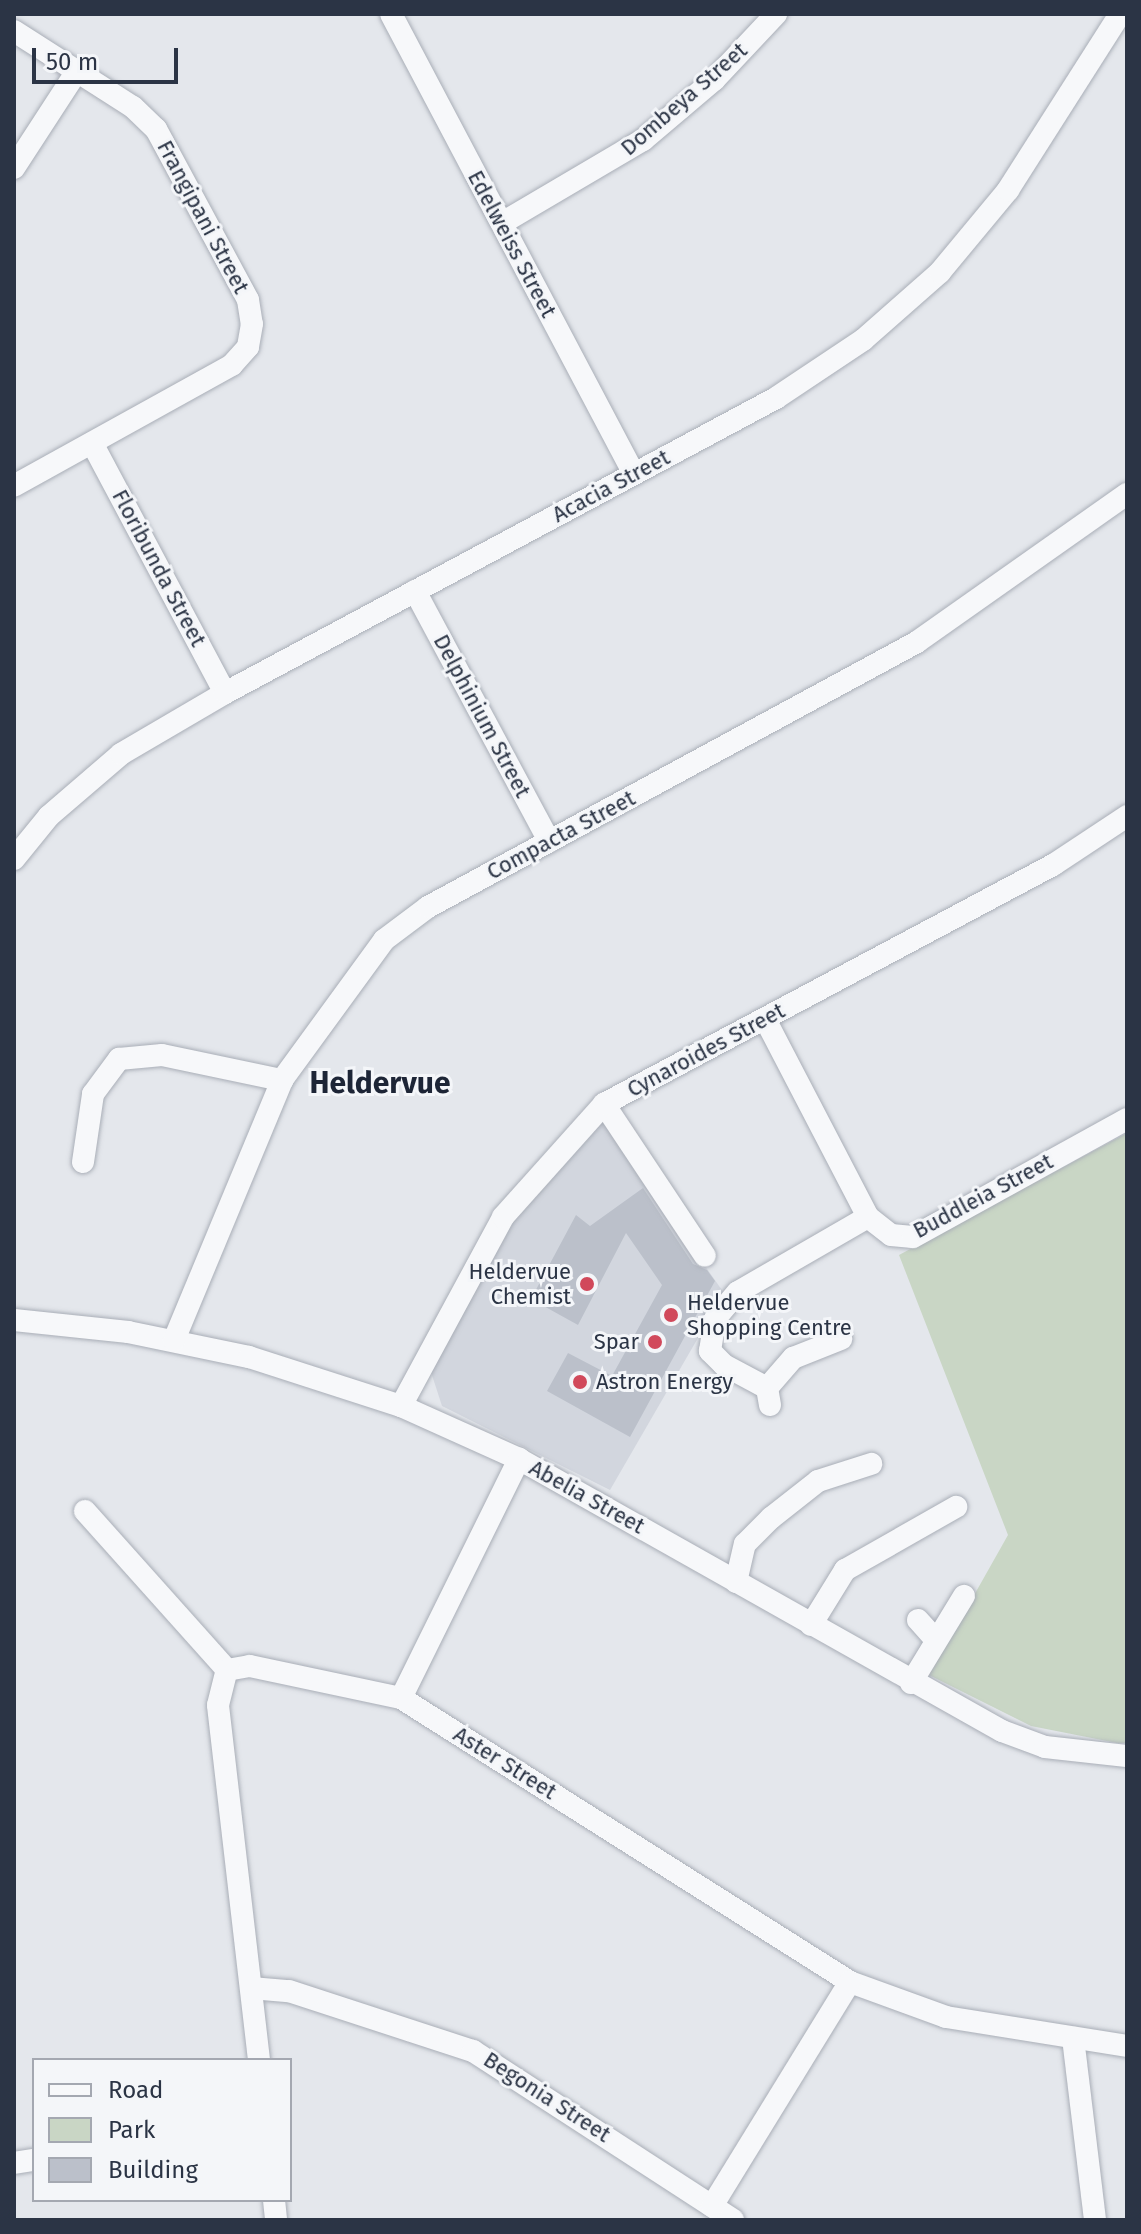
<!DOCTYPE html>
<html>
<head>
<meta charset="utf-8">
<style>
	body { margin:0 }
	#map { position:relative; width:1141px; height:2234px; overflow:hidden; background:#e4e7ec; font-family:"Fira Sans",sans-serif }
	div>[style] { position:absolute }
	.built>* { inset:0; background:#d2d6de }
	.green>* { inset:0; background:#c9d6c5 }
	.building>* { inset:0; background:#bbc0ca }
	.roads { filter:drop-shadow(0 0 2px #a9aeb7) drop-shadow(0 0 2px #a9aeb7) }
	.minor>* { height:22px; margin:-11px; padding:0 11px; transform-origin:11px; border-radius:11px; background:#f7f8fa }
	.dots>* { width:22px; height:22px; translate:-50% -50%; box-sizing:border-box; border:4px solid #f4f6f9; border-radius:50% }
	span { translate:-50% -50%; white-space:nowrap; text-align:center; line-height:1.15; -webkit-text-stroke:6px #f4f6f9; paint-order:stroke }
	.street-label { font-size:22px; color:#2b3445 }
	.poi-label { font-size:22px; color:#2b3445 }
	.right { translate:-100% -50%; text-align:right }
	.left { translate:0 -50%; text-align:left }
	.district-label { font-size:30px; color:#1d2536; font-weight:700 }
	.frame { position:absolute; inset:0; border:16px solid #2b3445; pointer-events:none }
	.legend { position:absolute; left:32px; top:2058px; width:260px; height:144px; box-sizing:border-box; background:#f4f6f9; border:2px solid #a4a8b1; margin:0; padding:10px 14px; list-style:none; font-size:24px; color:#2b3445 }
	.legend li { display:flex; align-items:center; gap:16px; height:40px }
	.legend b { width:40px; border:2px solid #a4a8b1 }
	.scale { position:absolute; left:32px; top:48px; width:146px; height:36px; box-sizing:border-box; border:4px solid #2b3445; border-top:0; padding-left:10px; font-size:24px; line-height:28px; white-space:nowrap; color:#2b3445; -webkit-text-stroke:6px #f4f6f9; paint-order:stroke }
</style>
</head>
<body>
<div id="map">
	<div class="built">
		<i style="clip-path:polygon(603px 1121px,724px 1293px,610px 1490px,442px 1406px,431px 1372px,520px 1210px)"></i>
	</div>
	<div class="green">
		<i style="clip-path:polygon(1127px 1133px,1127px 1743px,1117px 1743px,1031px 1726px,929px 1675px,1008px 1535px,899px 1255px)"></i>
	</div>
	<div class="building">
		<i style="clip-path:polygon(643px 1188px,693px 1264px,707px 1270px,715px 1281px,630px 1437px,547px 1391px,568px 1353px,612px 1376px,662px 1285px,626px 1233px,578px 1325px,531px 1299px,576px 1215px,590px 1226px)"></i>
	</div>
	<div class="roads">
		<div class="minor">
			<i style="left:391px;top:14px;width:520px;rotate:62.15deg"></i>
			<i style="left:14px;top:31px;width:141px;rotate:32.6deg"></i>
			<i style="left:133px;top:107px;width:32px;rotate:44deg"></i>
			<i style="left:156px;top:129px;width:194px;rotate:61.7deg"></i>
			<i style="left:248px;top:300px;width:24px;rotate:81deg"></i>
			<i style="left:252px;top:324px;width:23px;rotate:100deg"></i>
			<i style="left:248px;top:347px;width:24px;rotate:132deg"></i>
			<i style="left:232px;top:365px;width:249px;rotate:151deg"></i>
			<i style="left:14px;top:168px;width:116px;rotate:-57deg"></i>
			<i style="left:502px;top:223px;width:164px;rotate:-30.5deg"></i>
			<i style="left:643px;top:140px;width:93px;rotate:-40.2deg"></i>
			<i style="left:714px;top:80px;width:91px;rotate:-46.8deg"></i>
			<i style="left:92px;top:443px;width:283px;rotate:62deg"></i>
			<i style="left:415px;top:591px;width:284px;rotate:61.8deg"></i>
			<i style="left:14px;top:859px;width:55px;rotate:-50.9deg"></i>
			<i style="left:49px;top:816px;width:95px;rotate:-40.7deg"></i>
			<i style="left:121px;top:754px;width:121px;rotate:-30.4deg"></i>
			<i style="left:225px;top:693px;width:625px;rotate:-28.16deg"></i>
			<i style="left:776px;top:398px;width:105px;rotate:-33.7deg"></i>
			<i style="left:863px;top:340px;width:103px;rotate:-41.4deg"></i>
			<i style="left:940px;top:272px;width:107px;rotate:-50.3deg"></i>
			<i style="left:1008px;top:190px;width:209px;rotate:-57.5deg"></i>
			<i style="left:765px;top:1019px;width:223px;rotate:62.5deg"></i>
			<i style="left:868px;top:1217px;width:29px;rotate:38deg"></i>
			<i style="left:891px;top:1235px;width:22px;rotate:5deg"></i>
			<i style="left:913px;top:1237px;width:244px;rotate:-28.9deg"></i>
			<i style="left:604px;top:1104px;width:182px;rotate:56.4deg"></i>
			<i style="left:83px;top:1162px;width:69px;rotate:-81.6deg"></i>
			<i style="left:93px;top:1094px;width:44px;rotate:-53.4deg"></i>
			<i style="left:119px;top:1059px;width:43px;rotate:-5.3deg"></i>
			<i style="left:162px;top:1055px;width:123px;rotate:11.8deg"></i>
			<i style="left:14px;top:1320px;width:115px;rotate:6deg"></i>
			<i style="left:128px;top:1332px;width:124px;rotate:11.7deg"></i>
			<i style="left:249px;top:1357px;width:160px;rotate:17.9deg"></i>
			<i style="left:401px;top:1406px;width:129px;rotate:24.2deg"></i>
			<i style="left:519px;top:1459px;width:554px;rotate:29.39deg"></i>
			<i style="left:1002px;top:1731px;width:46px;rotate:20.4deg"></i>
			<i style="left:1045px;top:1747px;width:82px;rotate:6.3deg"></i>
			<i style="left:174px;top:1340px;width:282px;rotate:-67.4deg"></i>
			<i style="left:282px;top:1080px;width:173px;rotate:-53.9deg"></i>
			<i style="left:384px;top:940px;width:55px;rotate:-36.9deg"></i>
			<i style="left:428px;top:907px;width:556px;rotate:-28.45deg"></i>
			<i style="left:917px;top:642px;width:257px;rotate:-35.2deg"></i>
			<i style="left:767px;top:1388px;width:40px;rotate:-49deg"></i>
			<i style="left:793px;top:1358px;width:52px;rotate:-21.6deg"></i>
			<i style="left:770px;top:1405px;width:17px;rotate:-100deg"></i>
			<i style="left:767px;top:1388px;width:49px;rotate:-151.9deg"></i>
			<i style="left:724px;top:1365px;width:20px;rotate:-135deg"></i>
			<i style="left:710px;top:1351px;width:32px;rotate:-81deg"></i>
			<i style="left:715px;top:1319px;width:35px;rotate:-50deg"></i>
			<i style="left:738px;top:1292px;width:150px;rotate:-30deg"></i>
			<i style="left:401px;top:1406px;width:215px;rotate:-61.6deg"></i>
			<i style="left:503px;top:1217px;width:152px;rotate:-48.2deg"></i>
			<i style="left:604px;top:1104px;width:509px;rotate:-28.03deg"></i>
			<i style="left:1053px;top:865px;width:89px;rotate:-33.5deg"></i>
			<i style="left:85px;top:1511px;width:213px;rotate:48.2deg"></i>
			<i style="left:736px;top:1582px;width:39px;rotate:-77deg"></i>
			<i style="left:745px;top:1544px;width:37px;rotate:-45deg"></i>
			<i style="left:771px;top:1518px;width:60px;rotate:-38.2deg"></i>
			<i style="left:818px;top:1481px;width:56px;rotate:-17.8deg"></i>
			<i style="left:918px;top:1620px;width:27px;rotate:48deg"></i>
			<i style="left:811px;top:1625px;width:65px;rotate:-58.3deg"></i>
			<i style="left:845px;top:1570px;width:128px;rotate:-29.6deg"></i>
			<i style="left:911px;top:1683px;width:102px;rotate:-58.7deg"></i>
			<i style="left:401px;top:1698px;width:267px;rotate:-63.7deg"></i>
			<i style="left:251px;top:1988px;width:38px;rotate:5deg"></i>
			<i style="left:289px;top:1991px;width:194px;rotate:18.1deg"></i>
			<i style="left:473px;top:2051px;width:310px;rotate:33deg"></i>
			<i style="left:1073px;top:2038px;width:183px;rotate:83.1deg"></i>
			<i style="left:259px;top:2060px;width:357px;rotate:-96.6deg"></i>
			<i style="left:218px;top:1705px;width:36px;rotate:-76deg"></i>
			<i style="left:227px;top:1670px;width:23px;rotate:-10deg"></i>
			<i style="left:250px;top:1666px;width:154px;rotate:12deg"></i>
			<i style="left:401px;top:1698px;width:531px;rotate:32.31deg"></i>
			<i style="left:850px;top:1982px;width:102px;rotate:20deg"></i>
			<i style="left:946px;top:2017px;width:183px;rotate:9.1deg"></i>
			<i style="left:14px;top:2163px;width:20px;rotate:-9deg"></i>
			<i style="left:274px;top:2200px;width:20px;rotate:84deg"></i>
			<i style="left:712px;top:2206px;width:263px;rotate:-58.4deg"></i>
		</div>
	</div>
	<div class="dots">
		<i style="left:587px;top:1284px;background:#d1495b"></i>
		<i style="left:671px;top:1315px;background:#d1495b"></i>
		<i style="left:655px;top:1342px;background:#d1495b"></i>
		<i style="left:580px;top:1382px;background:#d1495b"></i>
	</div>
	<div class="street-label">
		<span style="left:684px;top:99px;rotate:-41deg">Dombeya Street</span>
		<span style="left:203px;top:217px;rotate:62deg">Frangipani Street</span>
		<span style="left:512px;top:244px;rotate:62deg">Edelweiss Street</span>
		<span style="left:611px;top:486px;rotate:-28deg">Acacia Street</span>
		<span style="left:159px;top:568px;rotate:62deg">Floribunda Street</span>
		<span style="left:482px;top:716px;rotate:62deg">Delphinium Street</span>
		<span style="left:561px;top:835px;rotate:-28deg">Compacta Street</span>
		<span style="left:706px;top:1050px;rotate:-28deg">Cynaroides Street</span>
		<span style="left:983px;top:1196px;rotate:-28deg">Buddleia Street</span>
		<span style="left:587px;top:1497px;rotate:29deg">Abelia Street</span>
		<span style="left:505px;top:1763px;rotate:32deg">Aster Street</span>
		<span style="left:547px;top:2097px;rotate:33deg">Begonia Street</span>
	</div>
	<div class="poi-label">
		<span class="right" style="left:571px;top:1284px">Heldervue<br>Chemist</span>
		<span class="left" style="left:687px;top:1315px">Heldervue<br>Shopping Centre</span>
		<span class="right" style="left:639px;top:1342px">Spar</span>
		<span class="left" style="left:596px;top:1382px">Astron Energy</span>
	</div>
	<div class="district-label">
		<span style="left:380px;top:1083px">Heldervue</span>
	</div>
	<div class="frame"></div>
	<ul class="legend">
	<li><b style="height:10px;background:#f7f8fa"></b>Road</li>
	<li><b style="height:22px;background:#c9d6c5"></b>Park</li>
	<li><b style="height:22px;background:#bbc0ca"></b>Building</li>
	</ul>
	<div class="scale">50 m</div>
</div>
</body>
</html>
